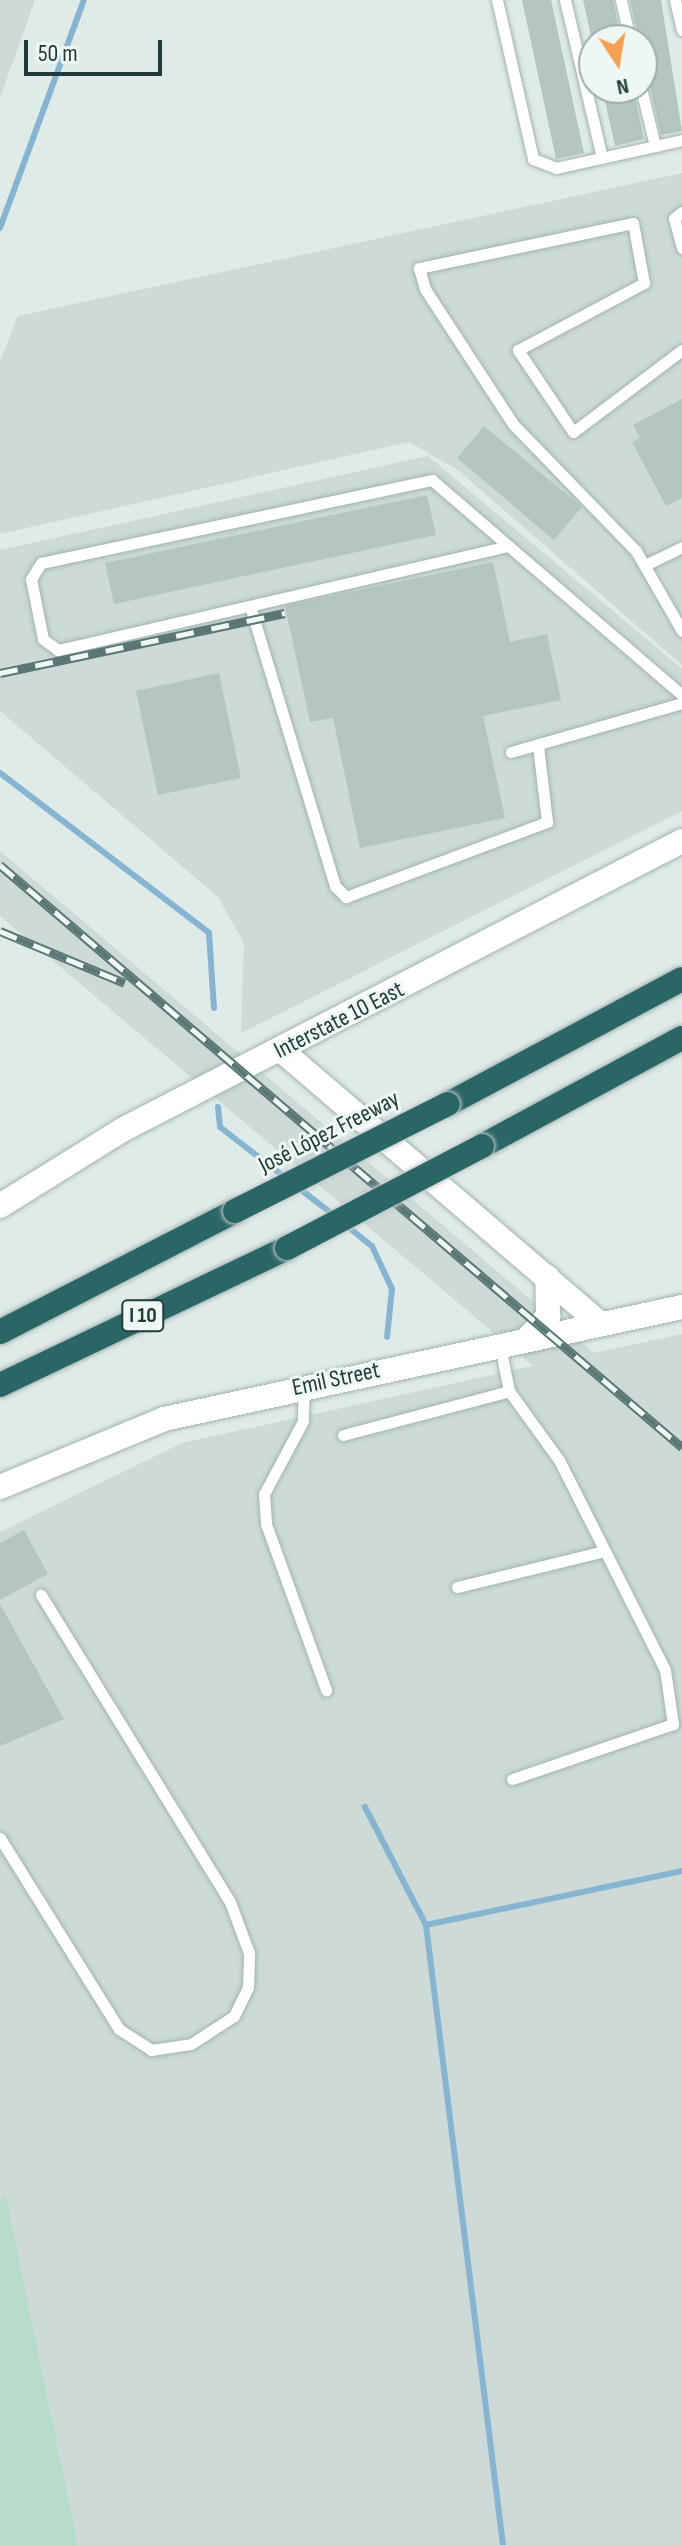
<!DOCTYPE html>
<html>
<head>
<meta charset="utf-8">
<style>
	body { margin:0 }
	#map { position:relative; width:682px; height:2545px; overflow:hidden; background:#dfebe8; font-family:"Sofia Sans Condensed",sans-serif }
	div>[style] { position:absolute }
	.built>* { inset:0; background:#cddad7 }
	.green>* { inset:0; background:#b7dcca }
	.stream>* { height:6px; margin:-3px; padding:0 3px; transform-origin:3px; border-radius:3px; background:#86b4d1 }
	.building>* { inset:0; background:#b4c5c2 }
	.roads { filter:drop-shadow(0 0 2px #a2b3b0) drop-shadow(0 0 2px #a2b3b0) }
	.lane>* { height:11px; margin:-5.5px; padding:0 5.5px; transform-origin:5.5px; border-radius:5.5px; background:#fff }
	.secondary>* { height:24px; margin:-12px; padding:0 12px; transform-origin:12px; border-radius:12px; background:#fff }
	.highway>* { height:24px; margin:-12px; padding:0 12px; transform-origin:12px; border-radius:12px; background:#2b6667 }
	.rail>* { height:9px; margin-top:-4.5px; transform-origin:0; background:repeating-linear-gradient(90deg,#eff7f5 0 18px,#5a7776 0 36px); box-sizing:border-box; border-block:2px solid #5a7776 }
	.bridges { filter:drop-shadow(0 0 2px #c1c8c8) drop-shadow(0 0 2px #c1c8c8) }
	.highway-bridge>* { height:24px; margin:-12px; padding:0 12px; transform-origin:12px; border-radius:12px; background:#2b6667 }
	span { translate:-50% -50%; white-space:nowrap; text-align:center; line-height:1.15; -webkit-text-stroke:6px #eff7f5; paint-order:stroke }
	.shield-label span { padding:2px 6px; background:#eff7f5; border:2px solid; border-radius:6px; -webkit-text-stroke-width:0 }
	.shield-label { font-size:22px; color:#203b3a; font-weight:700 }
	.street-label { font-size:24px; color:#203b3a }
	.north { position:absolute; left:578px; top:24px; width:80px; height:80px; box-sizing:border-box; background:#eff7f5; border:2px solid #9cacaa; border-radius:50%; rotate:168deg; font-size:22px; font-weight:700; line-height:32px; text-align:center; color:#203b3a }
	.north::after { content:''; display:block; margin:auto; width:28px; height:36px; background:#f4a054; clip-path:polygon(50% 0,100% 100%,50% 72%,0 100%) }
	.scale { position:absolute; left:24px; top:40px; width:138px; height:36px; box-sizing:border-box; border:4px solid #203b3a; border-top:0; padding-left:10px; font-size:24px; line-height:28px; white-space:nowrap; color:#203b3a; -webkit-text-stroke:6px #eff7f5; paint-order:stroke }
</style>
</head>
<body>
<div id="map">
	<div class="built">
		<i style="clip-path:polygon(0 0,35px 0,0 98px)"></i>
		<i style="clip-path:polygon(682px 173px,682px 665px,458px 470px,409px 442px,0 534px,0 361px,18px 316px)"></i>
		<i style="clip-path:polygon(428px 456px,682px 669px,682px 811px,241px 1033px,244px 943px,218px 897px,0 711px,0 550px)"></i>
		<i style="clip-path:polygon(0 851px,594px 1353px,682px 1334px,682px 2545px,78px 2545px,6px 2197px,0 2198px,0 1532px,182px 1443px,533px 1366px,0 916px)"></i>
	</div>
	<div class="green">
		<i style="clip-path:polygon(6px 2196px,78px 2545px,0 2545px,0 2198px)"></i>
	</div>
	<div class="stream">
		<i style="left:0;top:228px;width:243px;rotate:-69.8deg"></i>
		<i style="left:0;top:773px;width:263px;rotate:37.4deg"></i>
		<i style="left:209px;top:933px;width:75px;rotate:86.2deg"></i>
		<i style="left:218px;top:1107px;width:20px;rotate:84deg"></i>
		<i style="left:220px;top:1127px;width:85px;rotate:37.8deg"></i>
		<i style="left:296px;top:1186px;width:49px;rotate:37.6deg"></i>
		<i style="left:347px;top:1226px;width:32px;rotate:39deg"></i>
		<i style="left:372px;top:1246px;width:47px;rotate:65.1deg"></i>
		<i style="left:392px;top:1289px;width:48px;rotate:95.9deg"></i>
		<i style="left:365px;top:1807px;width:133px;rotate:62.7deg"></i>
		<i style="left:426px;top:1925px;width:625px;rotate:82.92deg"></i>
		<i style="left:426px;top:1925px;width:262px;rotate:-11.9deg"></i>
	</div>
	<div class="building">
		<i style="clip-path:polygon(522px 0,551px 0,584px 153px,556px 159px)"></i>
		<i style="clip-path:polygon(583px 0,613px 0,621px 40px,592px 40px)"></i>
		<i style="clip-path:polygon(630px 0,661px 0,682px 131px,661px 135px)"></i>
		<i style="clip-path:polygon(602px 88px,633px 88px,644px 139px,615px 146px)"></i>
		<i style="clip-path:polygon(682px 399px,682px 498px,666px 506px,632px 442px,640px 438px,633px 425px)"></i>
		<i style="clip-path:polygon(484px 426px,582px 507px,554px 540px,457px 458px)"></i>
		<i style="clip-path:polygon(427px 495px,436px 535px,114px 604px,105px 563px)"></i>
		<i style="clip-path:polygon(493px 562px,510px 642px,547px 634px,561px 700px,483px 716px,505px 818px,360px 848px,333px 718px,310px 722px,285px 606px)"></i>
		<i style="clip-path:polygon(219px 673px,241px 778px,158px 795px,136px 691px)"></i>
		<i style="clip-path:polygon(24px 1530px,48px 1574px,0 1600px,0 1543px)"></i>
		<i style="clip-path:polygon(0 1604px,64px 1719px,0 1746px)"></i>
	</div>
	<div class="roads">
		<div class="lane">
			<i style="left:497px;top:0;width:163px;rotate:77.2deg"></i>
			<i style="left:533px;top:159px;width:25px;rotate:21deg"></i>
			<i style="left:556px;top:168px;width:129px;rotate:-12.5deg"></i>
			<i style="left:565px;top:0;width:162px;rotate:76.8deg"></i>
			<i style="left:621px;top:0;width:41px;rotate:77.3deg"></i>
			<i style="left:675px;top:0;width:31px;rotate:77deg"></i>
			<i style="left:641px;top:88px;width:60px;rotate:76.4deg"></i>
			<i style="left:682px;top:212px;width:10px;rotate:143deg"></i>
			<i style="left:674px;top:218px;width:31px;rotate:75deg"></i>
			<i style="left:682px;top:350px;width:136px;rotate:143deg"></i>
			<i style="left:573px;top:432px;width:99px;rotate:-123.9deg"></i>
			<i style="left:518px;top:350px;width:143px;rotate:-28deg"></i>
			<i style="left:644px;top:283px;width:61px;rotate:-100.4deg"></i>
			<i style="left:633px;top:223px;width:219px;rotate:168.1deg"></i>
			<i style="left:419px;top:268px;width:22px;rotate:74deg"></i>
			<i style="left:425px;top:289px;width:161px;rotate:56.9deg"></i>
			<i style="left:513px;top:424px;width:177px;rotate:45.9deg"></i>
			<i style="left:636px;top:551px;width:92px;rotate:60.1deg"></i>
			<i style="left:504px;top:547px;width:458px;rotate:167deg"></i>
			<i style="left:58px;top:650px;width:19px;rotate:-144deg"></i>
			<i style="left:43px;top:639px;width:61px;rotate:-101.3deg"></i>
			<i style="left:31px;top:579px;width:19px;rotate:-58deg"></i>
			<i style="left:41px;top:563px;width:400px;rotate:-12deg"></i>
			<i style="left:432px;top:480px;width:330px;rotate:40.7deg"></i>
			<i style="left:645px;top:565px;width:41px;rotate:-25.9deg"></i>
			<i style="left:250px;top:606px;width:293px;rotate:73.1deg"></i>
			<i style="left:335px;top:886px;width:16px;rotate:45deg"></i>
			<i style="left:346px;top:897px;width:215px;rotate:-20.5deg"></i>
			<i style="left:547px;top:822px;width:78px;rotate:-96.7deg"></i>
			<i style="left:511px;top:752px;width:178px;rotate:-16deg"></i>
			<i style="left:500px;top:1346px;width:46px;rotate:78.7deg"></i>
			<i style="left:509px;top:1391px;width:85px;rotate:54.1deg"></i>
			<i style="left:559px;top:1460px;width:235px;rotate:63.2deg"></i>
			<i style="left:665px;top:1670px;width:55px;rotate:81.6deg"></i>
			<i style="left:673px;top:1724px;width:170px;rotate:161.1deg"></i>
			<i style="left:304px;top:1386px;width:35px;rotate:92deg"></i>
			<i style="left:303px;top:1421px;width:83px;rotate:118.1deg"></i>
			<i style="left:264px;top:1494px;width:30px;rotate:86deg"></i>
			<i style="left:266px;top:1524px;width:177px;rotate:70.1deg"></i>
			<i style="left:343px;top:1435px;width:172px;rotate:-14.8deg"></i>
			<i style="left:457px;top:1587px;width:152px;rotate:-13.7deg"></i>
			<i style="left:0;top:1838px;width:225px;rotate:58.1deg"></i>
			<i style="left:119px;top:2029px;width:38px;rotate:33deg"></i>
			<i style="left:151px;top:2050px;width:40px;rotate:-8.5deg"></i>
			<i style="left:191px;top:2044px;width:51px;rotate:-33.1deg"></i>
			<i style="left:234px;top:2016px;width:32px;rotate:-64deg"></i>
			<i style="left:248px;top:1987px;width:34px;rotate:-88deg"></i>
			<i style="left:249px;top:1953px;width:54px;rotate:-110.4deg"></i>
			<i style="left:230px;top:1902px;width:361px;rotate:-121.6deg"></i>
		</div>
		<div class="secondary">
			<i style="left:282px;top:1051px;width:419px;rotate:40.6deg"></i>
			<i style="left:0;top:1206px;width:144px;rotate:-31.9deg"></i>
			<i style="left:122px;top:1130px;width:630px;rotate:-27.3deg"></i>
			<i style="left:526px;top:1340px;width:33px;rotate:-47deg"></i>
			<i style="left:548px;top:1316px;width:39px;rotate:-91deg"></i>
			<i style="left:0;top:1487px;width:178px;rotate:-22.5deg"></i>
			<i style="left:164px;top:1419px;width:530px;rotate:-12.2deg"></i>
		</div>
		<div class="highway">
			<i style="left:448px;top:1104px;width:265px;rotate:-28.1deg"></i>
			<i style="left:482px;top:1146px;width:227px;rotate:-28.4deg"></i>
			<i style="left:0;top:1332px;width:264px;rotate:-27.2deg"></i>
			<i style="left:0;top:1385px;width:318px;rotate:-25.5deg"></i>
		</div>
	</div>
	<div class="rail">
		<i style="left:0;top:673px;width:291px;rotate:-11.9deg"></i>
		<i style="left:0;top:865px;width:897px;rotate:40.48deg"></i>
		<i style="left:0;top:931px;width:135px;rotate:22.6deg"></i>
	</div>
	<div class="bridges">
		<div class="highway-bridge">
			<i style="left:235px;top:1211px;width:238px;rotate:-26.7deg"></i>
			<i style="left:287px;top:1248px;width:220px;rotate:-27.6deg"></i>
		</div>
	</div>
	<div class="shield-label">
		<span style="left:143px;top:1316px">I 10</span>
	</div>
	<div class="street-label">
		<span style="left:339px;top:1020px;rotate:-27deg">Interstate 10 East</span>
		<span style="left:329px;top:1132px;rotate:-27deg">José López Freeway</span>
		<span style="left:336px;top:1379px;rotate:-12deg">Emil Street</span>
	</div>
	<div class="north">N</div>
	<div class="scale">50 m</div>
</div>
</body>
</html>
